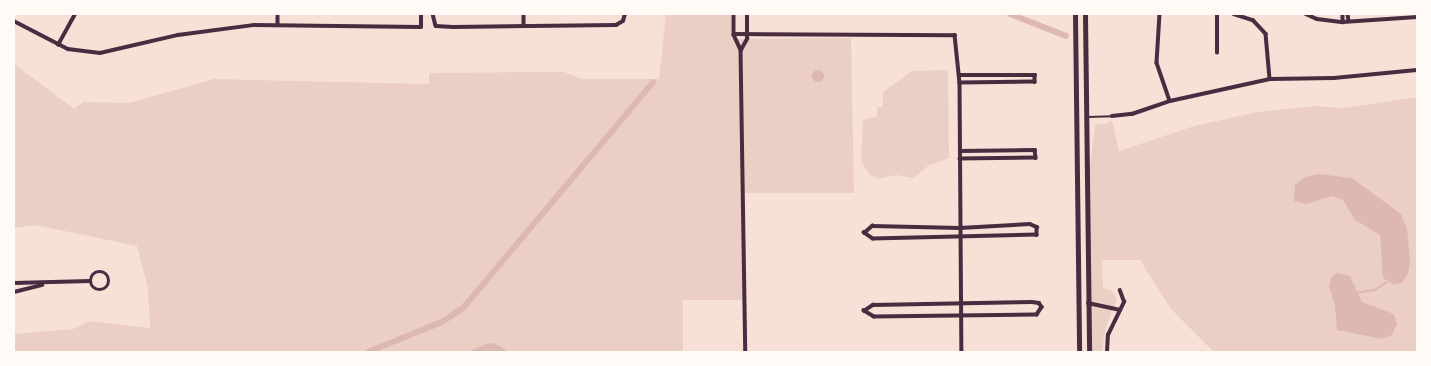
<!DOCTYPE html>
<html>
<head>
<meta charset="utf-8">
<style>
	body { margin:0 }
	#map { position:relative; width:1431px; height:366px; overflow:hidden; background:#f7e1d7; font-family:Bitter,serif }
	div>[style] { position:absolute }
	.green>* { inset:0; background:#ebcfc5 }
	.water>* { inset:0; background:#dcb8b0 }
	.round { border-radius:50% }
	.stream>* { height:1.5px; margin:-0.75px; padding:0 0.75px; transform-origin:0.75px; border-radius:0.75px; background:#dcb8b0 }
	.canal>* { height:6px; margin:-3px; padding:0 3px; transform-origin:3px; border-radius:3px; background:#dcb8b0 }
	.service>* { height:1.5px; margin:-0.75px; padding:0 0.75px; transform-origin:0.75px; border-radius:0.75px; background:#4a2c40 }
	.minor>* { height:3.5px; margin:-1.75px; padding:0 1.75px; transform-origin:1.75px; border-radius:1.75px; background:#4a2c40 }
	.minor>.ring { margin:-1.75px; padding:0; box-sizing:content-box; background:none; border:3.5px solid #4a2c40; border-radius:50% }
	.secondary>* { height:5px; margin:-2.5px; padding:0 2.5px; transform-origin:2.5px; border-radius:2.5px; background:#4a2c40 }
	span { translate:-50% -50%; white-space:nowrap; text-align:center; line-height:1.15; -webkit-text-stroke:4px #fffaf5; paint-order:stroke }
	.frame { position:absolute; inset:0; border:15px solid #fffaf5; pointer-events:none }
</style>
</head>
<body>
<div id="map">
	<div class="green">
		<i style="clip-path:polygon(666px 14px,731px 14px,731px 39px,851px 38px,854px 193px,744px 193px,745px 300px,683px 300px,683px 352px,14px 352px,14px 334px,73px 329px,89px 321px,150px 328px,148px 288px,137px 246px,35px 225px,14px 228px,14px 64px,74px 109px,83px 102px,129px 103px,214px 79px,429px 84px,429px 73px,526px 72px,564px 72px,582px 79px,659px 79px)"></i>
		<i style="clip-path:polygon(948px 70px,949px 158px,928px 166px,913px 178px,896px 175px,878px 179px,870px 175px,861px 161px,863px 120px,877px 116px,877px 107px,883px 107px,883px 92px,912px 71px)"></i>
		<i style="clip-path:polygon(1417px 97px,1417px 352px,1214px 352px,1171px 309px,1140px 260px,1102px 260px,1103px 288px,1112px 291px,1117px 299px,1105px 330px,1102px 352px,1091px 352px,1089px 173px,1095px 126px,1098px 124px,1106px 124px,1112px 120px,1119px 151px,1194px 126px,1258px 112px,1315px 106px,1345px 108px)"></i>
	</div>
	<div class="water">
		<i class="round" style="left:812px;top:70px;width:12px;height:12px"></i>
		<i style="clip-path:polygon(1319px 174px,1352px 178px,1401px 214px,1407px 229px,1410px 261px,1408px 274px,1402px 283px,1394px 285px,1383px 278px,1380px 235px,1355px 220px,1343px 200px,1331px 196px,1307px 204px,1294px 201px,1295px 185px,1305px 177px)"></i>
		<i style="clip-path:polygon(1338px 273px,1350px 276px,1362px 302px,1394px 314px,1397px 324px,1392px 335px,1382px 339px,1337px 330px,1335px 305px,1329px 286px,1332px 276px)"></i>
		<i style="clip-path:polygon(494px 343px,509px 352px,468px 352px,486px 344px)"></i>
	</div>
	<div class="stream">
		<i style="left:1355px;top:293px;width:20px;rotate:-9deg"></i>
		<i style="left:1375px;top:290px;width:14px;rotate:-34deg"></i>
	</div>
	<div class="canal">
		<i style="left:1010px;top:14px;width:60px;rotate:21.4deg"></i>
		<i style="left:368px;top:352px;width:80px;rotate:-22.1deg"></i>
		<i style="left:442px;top:322px;width:25px;rotate:-34deg"></i>
		<i style="left:463px;top:308px;width:295px;rotate:-49.9deg"></i>
	</div>
	<div class="service">
		<i style="left:1088px;top:117px;width:24px;rotate:-2deg"></i>
	</div>
	<div class="minor">
		<i style="left:278px;top:14px;width:10px;rotate:90deg"></i>
		<i style="left:433px;top:14px;width:12px;rotate:76deg"></i>
		<i style="left:436px;top:26px;width:17px;rotate:3deg"></i>
		<i style="left:453px;top:27px;width:163px;rotate:-0.7deg"></i>
		<i style="left:616px;top:25px;width:8px;rotate:-30deg"></i>
		<i style="left:623px;top:21px;width:7px;rotate:-74deg"></i>
		<i style="left:524px;top:14px;width:12px;rotate:90deg"></i>
		<i style="left:734px;top:14px;width:21px;rotate:90deg"></i>
		<i style="left:734px;top:35px;width:17px;rotate:65deg"></i>
		<i style="left:741px;top:50px;width:302px;rotate:89.1deg"></i>
		<i style="left:1160px;top:14px;width:49px;rotate:93.5deg"></i>
		<i style="left:1157px;top:63px;width:40px;rotate:71.1deg"></i>
		<i style="left:1234px;top:14px;width:20px;rotate:18deg"></i>
		<i style="left:1253px;top:20px;width:19px;rotate:47deg"></i>
		<i style="left:1266px;top:34px;width:45px;rotate:84.9deg"></i>
		<i style="left:1306px;top:14px;width:12px;rotate:24deg"></i>
		<i style="left:1317px;top:19px;width:26px;rotate:7deg"></i>
		<i style="left:1343px;top:22px;width:74px;rotate:-3.9deg"></i>
		<i style="left:1343px;top:14px;width:8px;rotate:90deg"></i>
		<i style="left:1348px;top:14px;width:7px;rotate:82deg"></i>
		<i style="left:14px;top:21px;width:61px;rotate:27.4deg"></i>
		<i style="left:68px;top:49px;width:32px;rotate:7deg"></i>
		<i style="left:100px;top:53px;width:80px;rotate:-13deg"></i>
		<i style="left:178px;top:35px;width:77px;rotate:-7.5deg"></i>
		<i style="left:254px;top:25px;width:167px;rotate:0.7deg"></i>
		<i style="left:421px;top:27px;width:13px;rotate:-90deg"></i>
		<i style="left:735px;top:34px;width:220px;rotate:0.3deg"></i>
		<i style="left:955px;top:35px;width:48px;rotate:84.1deg"></i>
		<i style="left:960px;top:83px;width:269px;rotate:89.6deg"></i>
		<i style="left:58px;top:45px;width:35px;rotate:-61deg"></i>
		<i style="left:741px;top:50px;width:13px;rotate:-61deg"></i>
		<i style="left:747px;top:39px;width:25px;rotate:-90deg"></i>
		<i style="left:1217px;top:53px;width:39px;rotate:-90deg"></i>
		<i style="left:959px;top:75px;width:76px"></i>
		<i style="left:1035px;top:75px;width:7px;rotate:90deg"></i>
		<i style="left:1035px;top:82px;width:75px;rotate:179.2deg"></i>
		<i style="left:1112px;top:116px;width:20px;rotate:-6deg"></i>
		<i style="left:1132px;top:114px;width:40px;rotate:-18.9deg"></i>
		<i style="left:1170px;top:101px;width:102px;rotate:-12.4deg"></i>
		<i style="left:1270px;top:79px;width:64px;rotate:-0.9deg"></i>
		<i style="left:1334px;top:78px;width:83px;rotate:-5.5deg"></i>
		<i style="left:960px;top:151px;width:75px;rotate:-0.8deg"></i>
		<i style="left:1035px;top:150px;width:8px;rotate:83deg"></i>
		<i style="left:1036px;top:158px;width:76px;rotate:179.2deg"></i>
		<i style="left:1030px;top:224px;width:8px;rotate:23deg"></i>
		<i style="left:1037px;top:227px;width:8px;rotate:90deg"></i>
		<i style="left:1037px;top:235px;width:164px;rotate:178.6deg"></i>
		<i style="left:873px;top:239px;width:11px;rotate:-146deg"></i>
		<i style="left:864px;top:233px;width:11px;rotate:-41deg"></i>
		<i style="left:872px;top:226px;width:88px;rotate:1.3deg"></i>
		<i style="left:960px;top:228px;width:70px;rotate:-3.3deg"></i>
		<i class="ring" style="left:91px;top:272px;width:14.5px;height:14.5px"></i>
		<i style="left:14px;top:283px;width:76px;rotate:-1.5deg"></i>
		<i style="left:14px;top:292px;width:29px;rotate:-14deg"></i>
		<i style="left:1032px;top:302px;width:7px;rotate:8deg"></i>
		<i style="left:1039px;top:303px;width:5px;rotate:53deg"></i>
		<i style="left:1042px;top:307px;width:9px;rotate:122deg"></i>
		<i style="left:1037px;top:315px;width:163px;rotate:179.3deg"></i>
		<i style="left:874px;top:317px;width:12px;rotate:-149deg"></i>
		<i style="left:864px;top:311px;width:11px;rotate:-34deg"></i>
		<i style="left:873px;top:305px;width:159px;rotate:-1.1deg"></i>
		<i style="left:1088px;top:303px;width:33px;rotate:12deg"></i>
		<i style="left:1107px;top:352px;width:17px;rotate:-87deg"></i>
		<i style="left:1108px;top:335px;width:37px;rotate:-64deg"></i>
		<i style="left:1124px;top:302px;width:12px;rotate:-110deg"></i>
	</div>
	<div class="secondary">
		<i style="left:1075px;top:14px;width:338px;rotate:89.3deg"></i>
		<i style="left:1085px;top:14px;width:338px;rotate:89.3deg"></i>
	</div>
	<div class="frame"></div>
</div>
</body>
</html>
